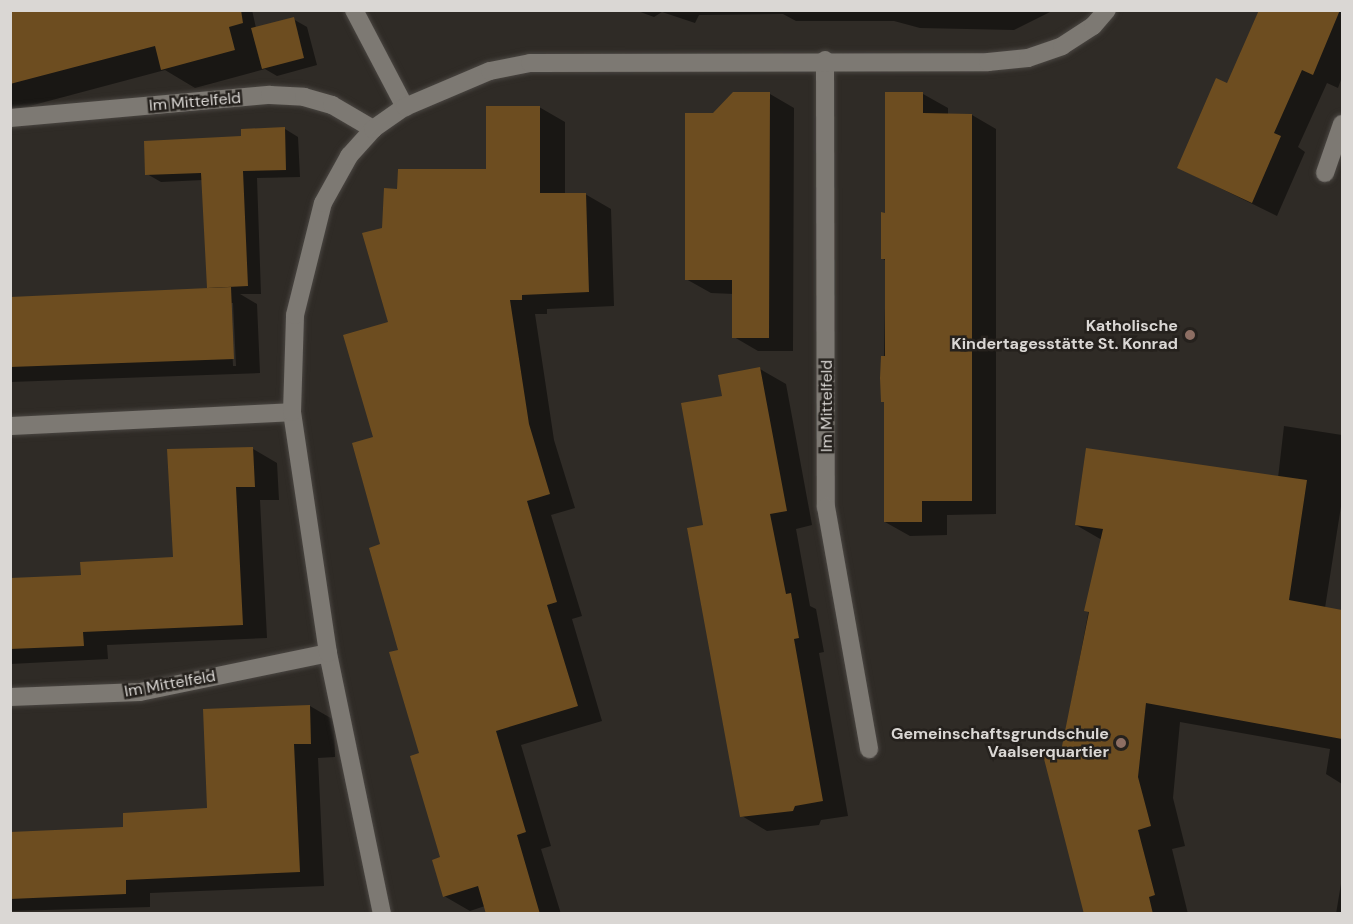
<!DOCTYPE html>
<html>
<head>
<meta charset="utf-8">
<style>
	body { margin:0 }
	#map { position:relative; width:1353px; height:924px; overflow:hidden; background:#2f2b26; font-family:"DM Sans",sans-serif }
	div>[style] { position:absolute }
	.shadow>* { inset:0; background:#0007 }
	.building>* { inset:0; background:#6d4d20 }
	.roads { filter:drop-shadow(0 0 2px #4a4642) drop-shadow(0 0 2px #4a4642) }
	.minor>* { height:18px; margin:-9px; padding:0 9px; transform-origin:9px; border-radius:9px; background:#7d7973 }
	.dots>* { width:16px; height:16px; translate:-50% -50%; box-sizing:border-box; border:3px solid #25211d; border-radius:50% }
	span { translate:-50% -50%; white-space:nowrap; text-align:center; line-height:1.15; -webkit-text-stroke:5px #25211d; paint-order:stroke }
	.street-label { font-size:16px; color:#dad7d4 }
	.poi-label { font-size:16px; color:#dad7d4; font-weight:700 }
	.right { translate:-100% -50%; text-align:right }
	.frame { position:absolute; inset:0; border:12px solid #dad7d4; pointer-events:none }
</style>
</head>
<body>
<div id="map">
	<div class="shadow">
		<i style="clip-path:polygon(10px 10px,252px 10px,256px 28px,293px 19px,307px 27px,317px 65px,277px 76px,265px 69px,195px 88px,165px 70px,11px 111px)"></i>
		<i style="clip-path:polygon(635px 10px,1054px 10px,1014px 30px,920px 28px,894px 21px,796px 21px,783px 14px,699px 15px,695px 23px,662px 12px,654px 17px)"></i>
		<i style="clip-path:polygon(1261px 10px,1342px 10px,1342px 77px,1338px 88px,1327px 83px,1298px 147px,1305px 152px,1277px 216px,1179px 168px,1228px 85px)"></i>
		<i style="clip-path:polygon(770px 94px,794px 108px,793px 351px,758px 351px,734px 337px,734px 294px,711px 293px,686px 279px,714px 114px)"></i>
		<i style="clip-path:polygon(923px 94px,948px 108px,948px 115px,972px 115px,996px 129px,996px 514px,947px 515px,947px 535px,910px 536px,885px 522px,886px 403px,883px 401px,886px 261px,882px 258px,887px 214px)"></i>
		<i style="clip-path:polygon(539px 107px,565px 122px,565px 194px,585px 194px,611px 209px,614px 306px,547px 309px,547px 314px,535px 314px,554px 440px,575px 508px,551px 515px,582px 616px,572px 619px,602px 721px,521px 745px,551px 846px,541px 849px,561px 914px,488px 914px,485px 906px,470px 911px,444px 896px,442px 858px,382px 545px,375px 438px,390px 323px,384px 229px,399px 191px,488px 171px)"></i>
		<i style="clip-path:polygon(evenodd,285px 129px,298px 137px,300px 177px,257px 178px,261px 294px,240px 294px,257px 304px,260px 373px,10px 382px,10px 298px,212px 290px,208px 287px,203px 180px,161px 182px,147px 174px,242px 137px,285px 129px,230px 303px,233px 303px,236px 366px,233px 366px,230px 303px)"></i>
		<i style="clip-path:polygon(760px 369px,786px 384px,812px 525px,796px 529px,810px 606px,816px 609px,824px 652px,819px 653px,848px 816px,821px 820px,819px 825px,767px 831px,742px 816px,705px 526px,723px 397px)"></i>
		<i style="clip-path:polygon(1284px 426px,1342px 435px,1342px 500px,1325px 608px,1342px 611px,1342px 784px,1326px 774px,1330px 749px,1180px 722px,1173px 798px,1185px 846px,1172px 849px,1188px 914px,1085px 914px,1062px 752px,1102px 540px,1076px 525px,1278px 478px)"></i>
		<i style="clip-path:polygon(253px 449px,277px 463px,279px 500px,260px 500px,267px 638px,107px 645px,108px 659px,10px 664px,10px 580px,83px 576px,175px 559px)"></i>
		<i style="clip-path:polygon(310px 706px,334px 720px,335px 757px,318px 758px,324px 886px,150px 893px,150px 907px,10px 911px,10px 833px,125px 828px,209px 809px)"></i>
		<i style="clip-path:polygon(1342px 878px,1342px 914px,1336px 914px)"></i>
	</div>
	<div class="building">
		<i style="clip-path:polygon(10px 10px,241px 10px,243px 23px,229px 27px,235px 50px,161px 70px,155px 46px,10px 84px)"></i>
		<i style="clip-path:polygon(1259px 10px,1340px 10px,1313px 75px,1302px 70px,1274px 133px,1281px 136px,1252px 203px,1177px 168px,1216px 78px,1227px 83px)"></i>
		<i style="clip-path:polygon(294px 17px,304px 58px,262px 69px,251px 28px)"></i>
		<i style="clip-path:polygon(733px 92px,770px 92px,769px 338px,732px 338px,732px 280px,685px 280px,685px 113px,713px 113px)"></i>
		<i style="clip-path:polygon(885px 92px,923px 92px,923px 113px,972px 114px,972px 501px,922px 501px,922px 522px,884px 522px,884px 402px,881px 402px,880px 378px,881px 356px,885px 356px,885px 259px,881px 259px,881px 212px,885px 213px)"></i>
		<i style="clip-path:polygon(486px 106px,540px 106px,540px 193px,586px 193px,589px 292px,522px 295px,522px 300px,510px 300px,529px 424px,550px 494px,527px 501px,557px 602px,547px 605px,578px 706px,496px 731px,526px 832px,517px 835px,540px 914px,486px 914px,478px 886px,443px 897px,432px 860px,440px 857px,410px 756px,419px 753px,389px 652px,398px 650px,369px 548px,380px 544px,352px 443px,373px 437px,343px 335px,388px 322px,362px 233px,382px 228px,384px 188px,397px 189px,398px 169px,486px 169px)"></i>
		<i style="clip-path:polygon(285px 127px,286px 170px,243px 171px,248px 286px,207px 288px,201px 173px,145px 175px,144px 141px,241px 136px,241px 129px)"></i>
		<i style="clip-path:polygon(231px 287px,234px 359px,10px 367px,10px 297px)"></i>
		<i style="clip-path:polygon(760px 367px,787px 511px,770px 514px,786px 594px,791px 593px,799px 638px,794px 639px,823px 801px,795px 806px,793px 811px,740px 817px,687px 528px,703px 525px,681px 403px,722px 396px,718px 375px)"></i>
		<i style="clip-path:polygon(253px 447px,255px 487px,236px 487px,243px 625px,83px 632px,84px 646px,10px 649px,10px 578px,81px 575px,80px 562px,173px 557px,167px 449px)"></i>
		<i style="clip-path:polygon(1086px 448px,1307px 480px,1289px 600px,1342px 610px,1342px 739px,1146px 703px,1138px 777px,1151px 826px,1138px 830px,1155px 895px,1149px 897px,1153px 914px,1084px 914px,1043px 755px,1061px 751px,1089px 612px,1084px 611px,1103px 529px,1075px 525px)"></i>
		<i style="clip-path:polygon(310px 705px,311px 744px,294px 744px,300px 872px,126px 880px,126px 894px,10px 899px,10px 832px,123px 827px,123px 813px,207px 808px,203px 709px)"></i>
	</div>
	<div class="roads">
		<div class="minor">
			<i style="left:354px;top:10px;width:110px;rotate:62.3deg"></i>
			<i style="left:825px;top:60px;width:447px;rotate:89.9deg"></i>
			<i style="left:826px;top:507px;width:246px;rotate:79.9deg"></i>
			<i style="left:10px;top:118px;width:261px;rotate:-5.1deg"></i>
			<i style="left:270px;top:95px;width:34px;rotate:3deg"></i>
			<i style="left:304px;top:97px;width:29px;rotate:16deg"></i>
			<i style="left:332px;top:105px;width:48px;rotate:30.3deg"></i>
			<i style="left:1325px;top:173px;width:52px;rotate:-70.9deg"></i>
			<i style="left:10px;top:426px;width:282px;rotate:-2.8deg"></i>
			<i style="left:10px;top:697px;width:130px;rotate:-2.2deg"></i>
			<i style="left:140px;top:692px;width:192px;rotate:-11.7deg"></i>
			<i style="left:382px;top:914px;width:267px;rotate:-101.7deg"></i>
			<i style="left:328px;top:653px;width:244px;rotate:-98.5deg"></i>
			<i style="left:292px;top:412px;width:97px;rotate:-88.2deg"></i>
			<i style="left:295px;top:315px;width:115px;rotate:-76deg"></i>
			<i style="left:323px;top:203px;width:54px;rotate:-61deg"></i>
			<i style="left:349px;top:156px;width:36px;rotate:-48deg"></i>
			<i style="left:373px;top:129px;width:39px;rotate:-35deg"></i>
			<i style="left:405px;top:107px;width:92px;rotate:-23deg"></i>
			<i style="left:490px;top:71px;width:41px;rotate:-11.3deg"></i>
			<i style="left:530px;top:63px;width:458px;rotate:-0.1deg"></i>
			<i style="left:988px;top:62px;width:40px;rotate:-5.7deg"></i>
			<i style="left:1028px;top:58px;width:36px;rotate:-19deg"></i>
			<i style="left:1062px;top:46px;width:37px;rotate:-33deg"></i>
			<i style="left:1093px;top:26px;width:21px;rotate:-49deg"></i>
		</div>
	</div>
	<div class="dots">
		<i style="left:1190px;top:335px;background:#8d6e63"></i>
		<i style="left:1121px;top:743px;background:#8d6e63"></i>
	</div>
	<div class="street-label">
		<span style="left:195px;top:102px;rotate:-5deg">Im Mittelfeld</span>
		<span style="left:827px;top:406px;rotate:-90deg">Im Mittelfeld</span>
		<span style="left:170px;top:684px;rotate:-10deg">Im Mittelfeld</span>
	</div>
	<div class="poi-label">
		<span class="right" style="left:1178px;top:335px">Katholische<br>Kindertagesstätte St. Konrad</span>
		<span class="right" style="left:1109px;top:743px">Gemeinschaftsgrundschule<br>Vaalserquartier</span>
	</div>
	<div class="frame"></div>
</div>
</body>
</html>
